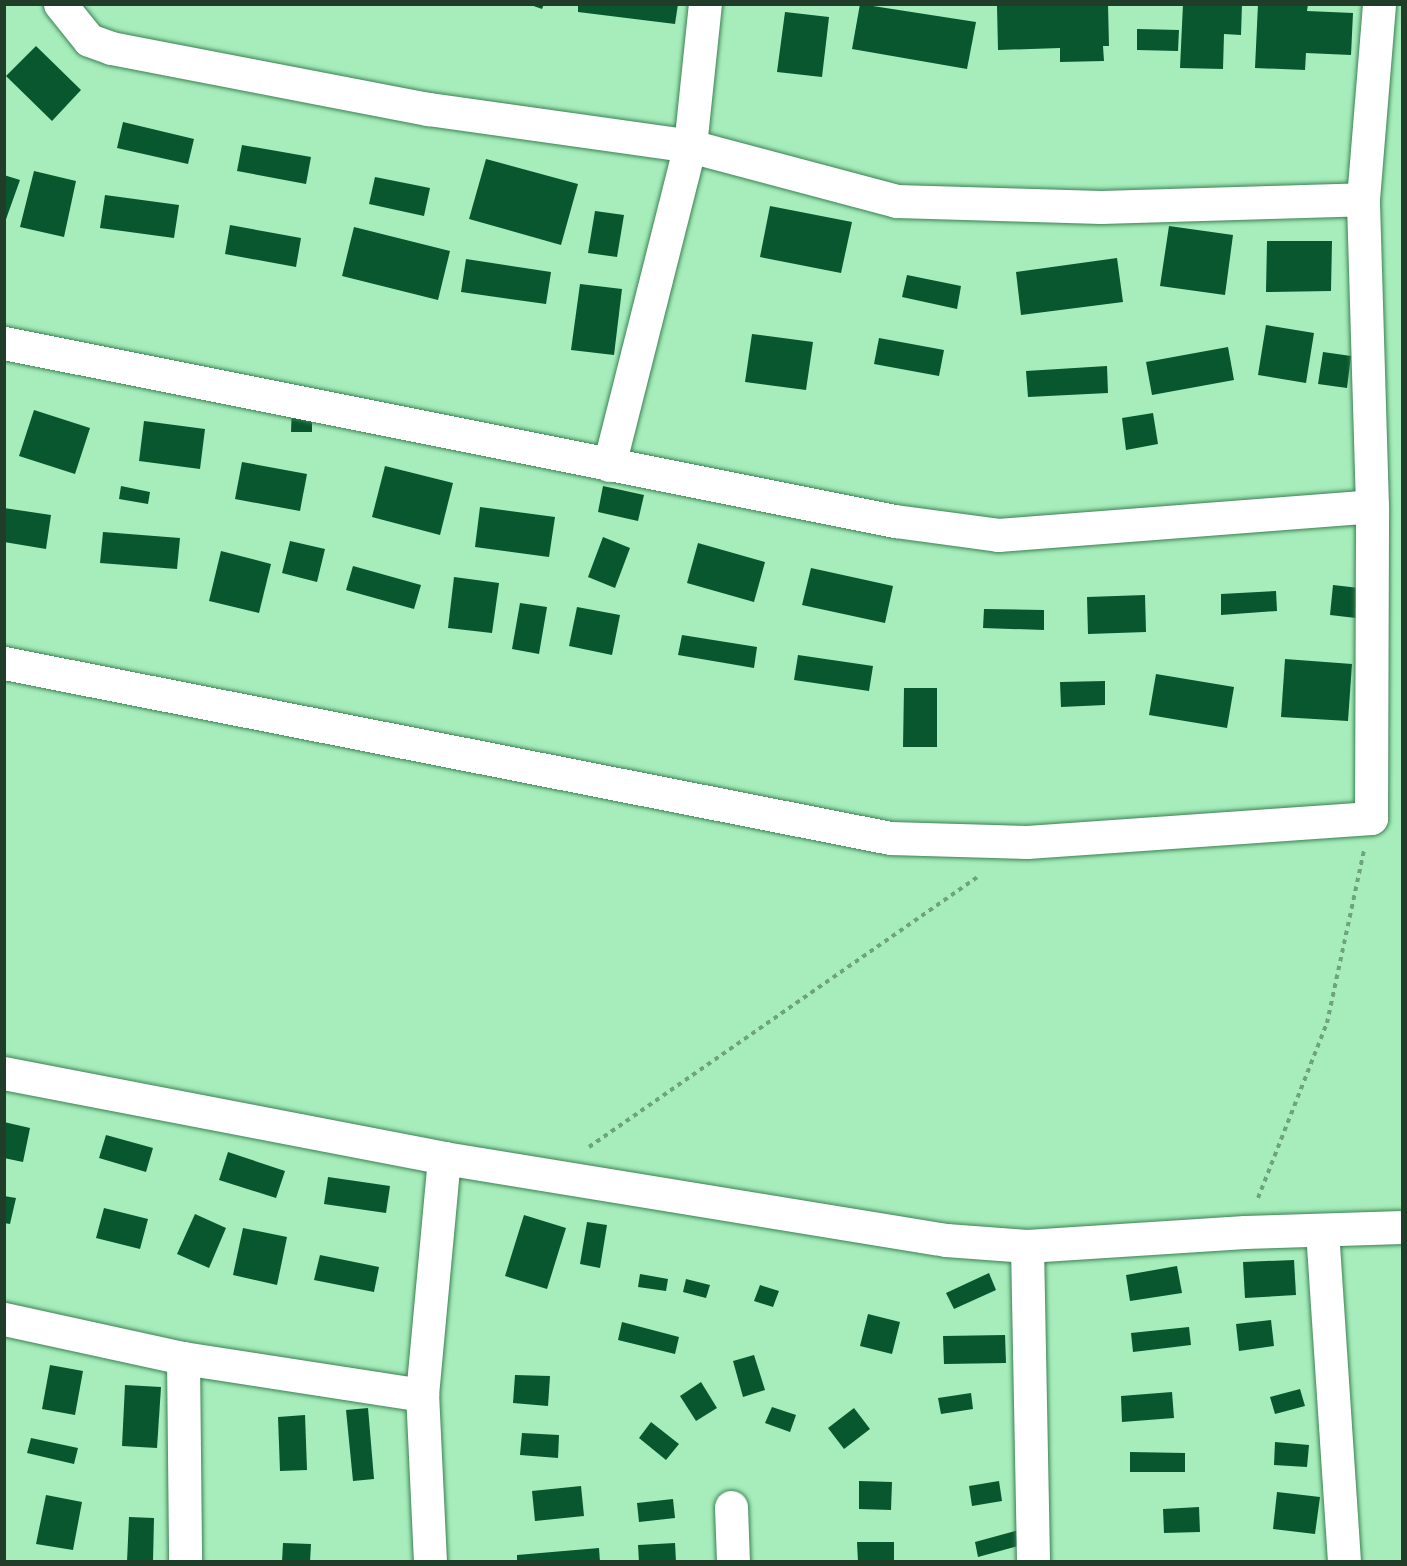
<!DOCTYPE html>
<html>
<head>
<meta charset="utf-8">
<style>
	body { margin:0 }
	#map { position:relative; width:1407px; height:1566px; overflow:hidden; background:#a6edbb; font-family:Figtree,sans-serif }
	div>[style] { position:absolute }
	.building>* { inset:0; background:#08572e }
	.path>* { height:4px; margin-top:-2px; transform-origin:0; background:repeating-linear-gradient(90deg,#6ea37e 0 4.5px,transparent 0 9px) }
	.roads { filter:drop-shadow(0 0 2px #3c8155) drop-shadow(0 0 2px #3c8155) }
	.minor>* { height:33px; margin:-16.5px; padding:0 16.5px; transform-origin:16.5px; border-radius:16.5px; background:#fff }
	span { translate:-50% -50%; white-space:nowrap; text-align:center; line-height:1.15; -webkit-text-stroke:6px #a6edbb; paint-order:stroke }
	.frame { position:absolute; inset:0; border:6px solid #203d2a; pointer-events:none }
</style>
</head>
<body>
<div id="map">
	<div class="building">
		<i style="clip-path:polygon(528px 4px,544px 4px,542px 9px)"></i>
		<i style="clip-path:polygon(578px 4px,678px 4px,675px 24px,578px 12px)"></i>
		<i style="clip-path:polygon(860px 4px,976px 22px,967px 69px,852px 49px)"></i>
		<i style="clip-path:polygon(1108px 4px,1109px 46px,1103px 46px,1104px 61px,1060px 62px,1060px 48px,998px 50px,997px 6px)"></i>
		<i style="clip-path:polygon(1183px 4px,1242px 4px,1241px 35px,1224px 34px,1223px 69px,1180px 68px)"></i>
		<i style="clip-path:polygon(1258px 4px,1308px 4px,1307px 11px,1353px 13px,1351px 55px,1306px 53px,1305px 70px,1255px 68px)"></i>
		<i style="clip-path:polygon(785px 12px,829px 17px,822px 77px,777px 72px)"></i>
		<i style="clip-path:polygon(1137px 29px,1179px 30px,1178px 51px,1137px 50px)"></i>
		<i style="clip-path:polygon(36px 46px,81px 90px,52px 121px,6px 76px)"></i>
		<i style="clip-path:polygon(123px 122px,194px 139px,188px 164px,117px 148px)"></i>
		<i style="clip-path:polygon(242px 145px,311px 157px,306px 184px,237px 171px)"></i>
		<i style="clip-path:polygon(486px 159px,578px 184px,561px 245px,469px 219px)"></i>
		<i style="clip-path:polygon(34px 171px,76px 181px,64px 237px,20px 227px)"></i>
		<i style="clip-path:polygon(4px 175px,20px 180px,5px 222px,4px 221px)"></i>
		<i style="clip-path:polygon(375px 177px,430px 188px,424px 216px,369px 204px)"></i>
		<i style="clip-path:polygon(105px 195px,179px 205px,174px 238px,100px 228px)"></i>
		<i style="clip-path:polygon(770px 206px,852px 222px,841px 273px,760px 257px)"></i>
		<i style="clip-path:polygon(595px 211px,624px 215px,617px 257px,588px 253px)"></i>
		<i style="clip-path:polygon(230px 225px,301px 238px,296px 267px,225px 254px)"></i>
		<i style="clip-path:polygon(1169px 226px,1233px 235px,1225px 295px,1160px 286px)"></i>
		<i style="clip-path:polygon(354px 227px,450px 251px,438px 300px,342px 276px)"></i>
		<i style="clip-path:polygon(1267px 241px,1332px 241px,1331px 291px,1266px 292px)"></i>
		<i style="clip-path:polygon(1117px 258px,1123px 302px,1021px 315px,1016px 272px)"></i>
		<i style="clip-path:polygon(466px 259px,551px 272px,546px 304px,461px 292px)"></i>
		<i style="clip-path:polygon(907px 275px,961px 286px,957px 309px,902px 297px)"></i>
		<i style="clip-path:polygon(580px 284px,622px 289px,614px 355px,571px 350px)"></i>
		<i style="clip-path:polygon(1266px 325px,1314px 333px,1306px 383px,1258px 375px)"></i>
		<i style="clip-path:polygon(752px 334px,813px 342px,806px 390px,745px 382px)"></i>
		<i style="clip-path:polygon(879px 338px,944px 350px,939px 376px,874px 364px)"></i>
		<i style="clip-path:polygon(1228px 347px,1234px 380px,1152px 395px,1146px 362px)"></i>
		<i style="clip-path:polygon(1323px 352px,1351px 356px,1347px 388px,1318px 384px)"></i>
		<i style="clip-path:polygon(1107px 366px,1108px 393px,1028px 397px,1026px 371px)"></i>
		<i style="clip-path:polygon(292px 406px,312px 406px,312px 432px,291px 432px)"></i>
		<i style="clip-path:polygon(34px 410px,90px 428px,75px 474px,19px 456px)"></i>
		<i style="clip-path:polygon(1153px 413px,1158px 444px,1126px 450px,1122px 418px)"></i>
		<i style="clip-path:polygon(144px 421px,205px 429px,200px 469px,139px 461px)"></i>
		<i style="clip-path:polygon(242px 462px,307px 474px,300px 511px,235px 499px)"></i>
		<i style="clip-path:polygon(385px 466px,453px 483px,440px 535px,372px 517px)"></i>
		<i style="clip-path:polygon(121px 486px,150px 492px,148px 504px,119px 499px)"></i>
		<i style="clip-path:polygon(603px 486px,644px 495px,638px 521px,598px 512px)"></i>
		<i style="clip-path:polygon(480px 507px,555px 517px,549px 557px,475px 547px)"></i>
		<i style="clip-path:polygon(4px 508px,51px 515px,46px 549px,4px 542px)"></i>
		<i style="clip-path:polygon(103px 532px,180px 538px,177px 569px,100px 563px)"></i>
		<i style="clip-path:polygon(603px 537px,630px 548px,615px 588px,588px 577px)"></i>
		<i style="clip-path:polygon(290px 541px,325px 549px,317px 582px,282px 573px)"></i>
		<i style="clip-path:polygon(698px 543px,765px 562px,754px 602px,687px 583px)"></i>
		<i style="clip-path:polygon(221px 551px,271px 564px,259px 613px,209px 601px)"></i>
		<i style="clip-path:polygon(353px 566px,421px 585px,414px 609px,346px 590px)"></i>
		<i style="clip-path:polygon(811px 568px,893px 586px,885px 623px,802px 605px)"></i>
		<i style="clip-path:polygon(454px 577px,499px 583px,492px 633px,448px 628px)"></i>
		<i style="clip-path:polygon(1333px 585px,1359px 588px,1356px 618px,1330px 615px)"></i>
		<i style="clip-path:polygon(1276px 591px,1277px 611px,1221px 615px,1221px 594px)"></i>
		<i style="clip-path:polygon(1145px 595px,1146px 632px,1088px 634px,1087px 597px)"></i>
		<i style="clip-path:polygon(520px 603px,547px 607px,539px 654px,512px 649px)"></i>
		<i style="clip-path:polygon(577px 607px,620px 615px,612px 655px,569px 646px)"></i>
		<i style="clip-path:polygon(984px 609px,1044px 610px,1044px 630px,983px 628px)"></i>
		<i style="clip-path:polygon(682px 635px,757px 647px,754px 668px,678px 655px)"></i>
		<i style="clip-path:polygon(798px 655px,873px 666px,869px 691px,794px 680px)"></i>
		<i style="clip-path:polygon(1285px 659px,1352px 664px,1348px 721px,1281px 717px)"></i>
		<i style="clip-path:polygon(1156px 674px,1234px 687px,1227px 728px,1149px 715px)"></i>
		<i style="clip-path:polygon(1105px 681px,1105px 705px,1061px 707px,1060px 682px)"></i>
		<i style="clip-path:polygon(904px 688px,937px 688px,937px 747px,903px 747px)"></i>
		<i style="clip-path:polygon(4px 1122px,30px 1128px,23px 1162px,4px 1158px)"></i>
		<i style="clip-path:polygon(106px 1135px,153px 1148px,146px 1172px,99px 1158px)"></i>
		<i style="clip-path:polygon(228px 1152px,285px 1171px,276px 1198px,219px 1180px)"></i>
		<i style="clip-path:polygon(328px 1177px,390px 1186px,386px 1213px,324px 1204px)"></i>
		<i style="clip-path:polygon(4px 1196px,16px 1198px,10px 1224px,4px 1223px)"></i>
		<i style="clip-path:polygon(104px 1208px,148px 1219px,140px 1249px,96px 1238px)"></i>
		<i style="clip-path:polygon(195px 1214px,226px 1228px,209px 1268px,177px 1254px)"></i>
		<i style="clip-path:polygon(524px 1215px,566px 1228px,547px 1289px,505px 1276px)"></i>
		<i style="clip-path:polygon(587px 1222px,607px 1225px,600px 1268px,580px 1264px)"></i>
		<i style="clip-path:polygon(243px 1228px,287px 1237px,277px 1285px,233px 1275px)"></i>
		<i style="clip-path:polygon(320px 1255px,379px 1267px,374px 1292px,314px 1280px)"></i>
		<i style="clip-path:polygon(1294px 1260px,1296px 1295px,1245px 1298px,1243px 1262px)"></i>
		<i style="clip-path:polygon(1177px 1266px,1182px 1293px,1130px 1301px,1126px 1275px)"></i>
		<i style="clip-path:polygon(989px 1273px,996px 1290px,954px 1309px,946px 1293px)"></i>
		<i style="clip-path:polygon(640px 1274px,668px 1279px,666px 1291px,638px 1287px)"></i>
		<i style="clip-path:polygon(686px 1279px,710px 1285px,706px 1298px,683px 1292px)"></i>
		<i style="clip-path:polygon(760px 1285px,779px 1291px,773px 1307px,754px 1301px)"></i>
		<i style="clip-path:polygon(868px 1314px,900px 1322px,892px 1354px,860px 1346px)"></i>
		<i style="clip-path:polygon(1271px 1320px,1274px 1346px,1239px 1351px,1236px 1324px)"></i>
		<i style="clip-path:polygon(622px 1322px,679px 1337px,675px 1354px,618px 1340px)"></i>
		<i style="clip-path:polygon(1189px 1327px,1191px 1345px,1133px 1352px,1131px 1333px)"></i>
		<i style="clip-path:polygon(1005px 1335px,1006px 1363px,944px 1364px,943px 1336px)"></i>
		<i style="clip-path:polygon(754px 1355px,765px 1390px,743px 1397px,733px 1361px)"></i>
		<i style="clip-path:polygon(50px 1365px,83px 1371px,75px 1415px,42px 1409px)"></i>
		<i style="clip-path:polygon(515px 1375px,550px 1376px,548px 1406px,513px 1403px)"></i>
		<i style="clip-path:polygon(701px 1382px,717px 1408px,696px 1421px,680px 1396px)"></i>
		<i style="clip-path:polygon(125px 1385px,161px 1387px,157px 1448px,122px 1446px)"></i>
		<i style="clip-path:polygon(1300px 1389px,1305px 1406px,1275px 1414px,1270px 1397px)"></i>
		<i style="clip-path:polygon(1172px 1392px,1174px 1418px,1122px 1422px,1121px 1396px)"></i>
		<i style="clip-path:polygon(971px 1393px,973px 1409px,941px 1414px,938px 1398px)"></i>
		<i style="clip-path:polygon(772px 1407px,796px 1415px,790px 1432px,765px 1423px)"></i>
		<i style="clip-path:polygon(368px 1408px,374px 1479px,353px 1481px,346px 1410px)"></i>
		<i style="clip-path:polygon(854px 1408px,870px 1429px,844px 1449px,828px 1428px)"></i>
		<i style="clip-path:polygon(305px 1415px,307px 1470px,280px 1471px,278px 1417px)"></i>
		<i style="clip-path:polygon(651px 1422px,679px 1444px,666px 1460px,639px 1438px)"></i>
		<i style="clip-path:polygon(522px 1433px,559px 1435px,558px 1458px,520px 1455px)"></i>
		<i style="clip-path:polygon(31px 1438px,78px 1448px,74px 1464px,27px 1453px)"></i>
		<i style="clip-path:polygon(1275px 1442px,1309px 1445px,1307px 1467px,1274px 1465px)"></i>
		<i style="clip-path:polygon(1130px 1452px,1185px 1453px,1185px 1472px,1130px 1472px)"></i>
		<i style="clip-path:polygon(859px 1481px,892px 1482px,891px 1510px,859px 1509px)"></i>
		<i style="clip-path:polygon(999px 1481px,1002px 1501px,972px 1506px,969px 1486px)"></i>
		<i style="clip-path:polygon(581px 1486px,584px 1516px,535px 1521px,532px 1491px)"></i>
		<i style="clip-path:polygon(1277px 1492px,1320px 1497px,1315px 1534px,1273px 1529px)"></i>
		<i style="clip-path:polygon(46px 1495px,82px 1502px,73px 1550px,36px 1544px)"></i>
		<i style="clip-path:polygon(673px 1499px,675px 1518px,639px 1522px,637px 1503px)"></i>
		<i style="clip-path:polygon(1199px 1507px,1200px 1532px,1164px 1533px,1163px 1509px)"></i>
		<i style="clip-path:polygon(129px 1517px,154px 1518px,153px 1562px,127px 1562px)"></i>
		<i style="clip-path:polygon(1019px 1530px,1022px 1545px,978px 1557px,975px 1542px)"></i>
		<i style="clip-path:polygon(857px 1542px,894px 1542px,894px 1562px,858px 1562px)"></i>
		<i style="clip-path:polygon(283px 1543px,311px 1544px,310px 1562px,282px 1562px)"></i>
		<i style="clip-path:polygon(675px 1543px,676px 1562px,639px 1562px,638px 1545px)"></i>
		<i style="clip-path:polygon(599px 1548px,600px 1562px,517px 1562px,517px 1555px)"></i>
	</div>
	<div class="path">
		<i style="left:589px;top:1147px;width:476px;rotate:-34.8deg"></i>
		<i style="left:1258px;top:1198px;width:188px;rotate:-68.5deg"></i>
		<i style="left:1327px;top:1023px;width:176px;rotate:-77.9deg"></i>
	</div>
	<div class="roads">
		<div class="minor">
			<i style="left:60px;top:4px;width:46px;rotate:51.1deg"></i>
			<i style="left:89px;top:40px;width:23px;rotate:20deg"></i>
			<i style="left:111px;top:48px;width:323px;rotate:10.9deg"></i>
			<i style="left:428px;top:109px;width:265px;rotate:8deg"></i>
			<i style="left:690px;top:146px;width:213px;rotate:14.9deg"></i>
			<i style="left:896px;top:201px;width:205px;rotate:1.7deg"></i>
			<i style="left:1101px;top:207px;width:262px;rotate:-1.7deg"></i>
			<i style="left:4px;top:343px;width:909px;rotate:11.3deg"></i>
			<i style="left:895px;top:521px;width:104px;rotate:7.7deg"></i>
			<i style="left:998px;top:535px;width:375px;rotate:-4.4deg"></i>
			<i style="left:609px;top:465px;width:329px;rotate:-75.8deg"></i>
			<i style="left:690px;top:146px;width:143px;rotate:-84deg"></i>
			<i style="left:4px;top:663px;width:903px;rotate:11.17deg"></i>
			<i style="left:890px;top:838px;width:137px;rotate:1.7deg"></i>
			<i style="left:1027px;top:842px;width:345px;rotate:-4deg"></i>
			<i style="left:1371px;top:818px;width:312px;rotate:-89.8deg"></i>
			<i style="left:1372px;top:506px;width:307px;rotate:-91.7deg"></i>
			<i style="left:1363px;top:199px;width:196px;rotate:-85.3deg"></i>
			<i style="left:4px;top:1073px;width:448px;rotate:10.9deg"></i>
			<i style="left:444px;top:1158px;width:509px;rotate:9.28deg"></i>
			<i style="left:946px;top:1240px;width:81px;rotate:4.2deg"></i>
			<i style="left:1027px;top:1246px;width:218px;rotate:-3.7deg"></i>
			<i style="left:1245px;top:1232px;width:157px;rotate:-1.8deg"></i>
			<i style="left:1322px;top:1230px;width:333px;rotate:86.2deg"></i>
			<i style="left:1027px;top:1246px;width:316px;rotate:88.9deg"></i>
			<i style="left:4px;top:1319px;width:183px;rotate:12.3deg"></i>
			<i style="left:183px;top:1358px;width:242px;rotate:8.8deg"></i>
			<i style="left:183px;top:1358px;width:204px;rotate:89.4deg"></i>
			<i style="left:731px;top:1507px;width:55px;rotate:87.9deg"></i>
			<i style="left:430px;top:1562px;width:167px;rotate:-92.7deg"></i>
			<i style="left:422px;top:1395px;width:238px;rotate:-84.7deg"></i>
		</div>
	</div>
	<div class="frame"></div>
</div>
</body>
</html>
